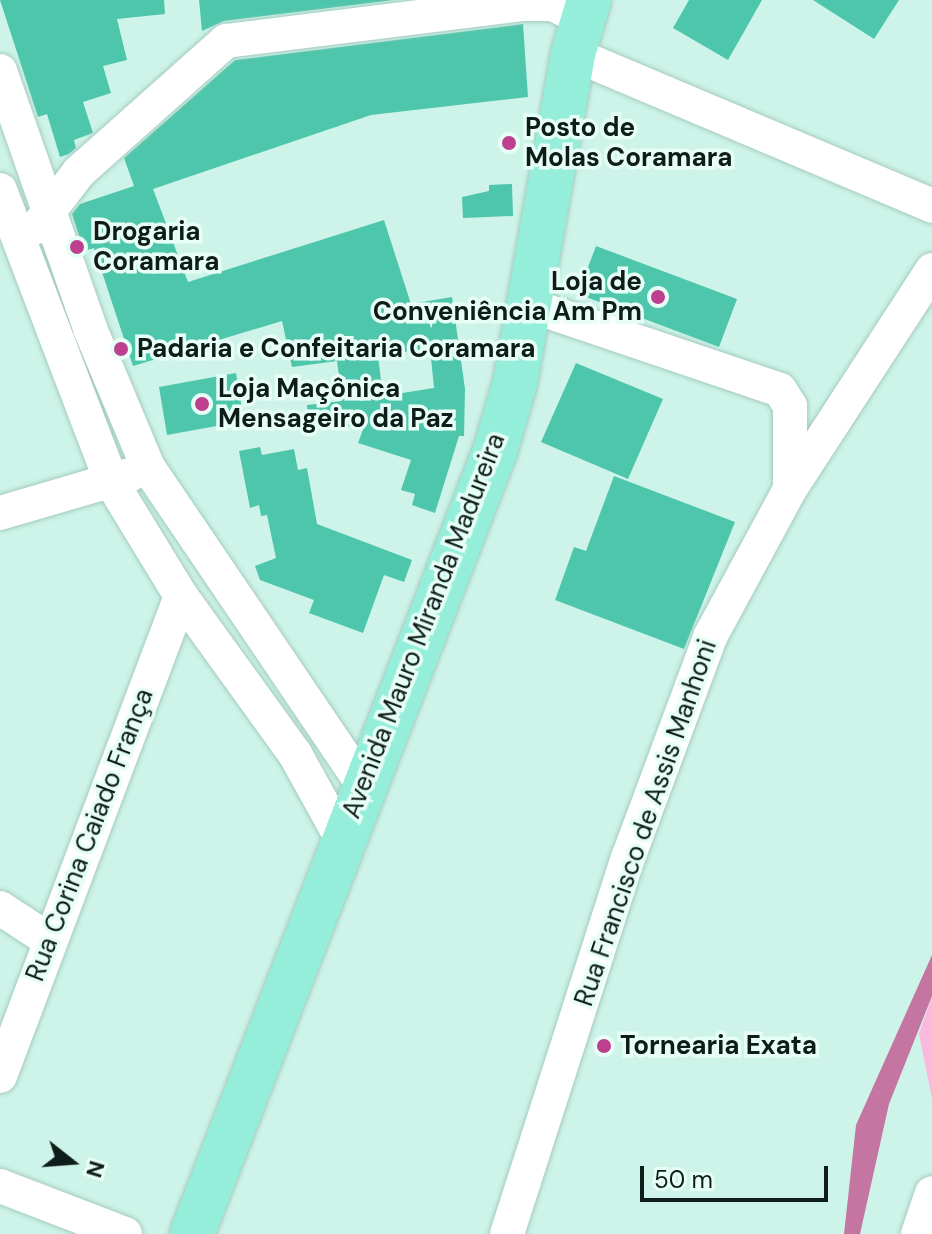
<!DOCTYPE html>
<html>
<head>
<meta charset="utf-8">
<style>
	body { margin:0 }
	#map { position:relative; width:932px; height:1234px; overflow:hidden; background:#cef4e9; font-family:"DM Sans",sans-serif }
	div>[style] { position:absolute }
	.green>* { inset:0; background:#fbbadd }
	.water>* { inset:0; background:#c475a2 }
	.building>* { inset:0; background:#4ec6ab }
	.roads { filter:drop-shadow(0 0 2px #a5cbc0) drop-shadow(0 0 2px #a5cbc0) }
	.minor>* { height:34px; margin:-17px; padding:0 17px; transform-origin:17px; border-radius:17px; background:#fff }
	.major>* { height:44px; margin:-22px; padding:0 22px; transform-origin:22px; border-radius:22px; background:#95eeda }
	.dots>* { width:22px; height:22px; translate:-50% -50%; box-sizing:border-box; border:4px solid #e7fef7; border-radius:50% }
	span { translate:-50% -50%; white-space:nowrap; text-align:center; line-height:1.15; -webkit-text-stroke:7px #e7fef7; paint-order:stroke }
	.poi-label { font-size:26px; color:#0e1d19; font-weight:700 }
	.left { translate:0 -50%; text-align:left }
	.right { translate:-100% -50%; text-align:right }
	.street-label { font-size:26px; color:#0e1d19 }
	.north { position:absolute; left:32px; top:1122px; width:80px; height:80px; -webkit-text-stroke:6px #e7fef7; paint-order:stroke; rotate:107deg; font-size:22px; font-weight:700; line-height:32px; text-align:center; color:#0e1d19 }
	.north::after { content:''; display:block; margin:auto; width:28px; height:36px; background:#0e1d19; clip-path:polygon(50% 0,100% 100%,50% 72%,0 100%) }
	.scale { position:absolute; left:640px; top:1166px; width:188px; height:36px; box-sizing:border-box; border:4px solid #0e1d19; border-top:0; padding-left:10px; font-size:24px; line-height:28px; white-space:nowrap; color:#0e1d19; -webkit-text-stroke:6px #e7fef7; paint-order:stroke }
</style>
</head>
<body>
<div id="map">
	<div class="green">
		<i style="clip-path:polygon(932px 996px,932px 1099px,919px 1034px)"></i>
	</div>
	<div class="water">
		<i style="clip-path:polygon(932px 955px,932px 996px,889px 1104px,860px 1234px,844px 1234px,856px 1125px)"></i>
	</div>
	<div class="building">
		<i style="clip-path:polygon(0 0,164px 0,165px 14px,117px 19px,127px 60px,103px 66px,111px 93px,83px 102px,93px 133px,74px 140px,76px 148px,69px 154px,60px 157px,47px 114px,38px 117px)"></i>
		<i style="clip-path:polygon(199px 0,394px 0,224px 21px,202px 31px)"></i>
		<i style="clip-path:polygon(689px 0,762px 0,728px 60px,673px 28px)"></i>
		<i style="clip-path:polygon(813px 0,899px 0,874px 39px)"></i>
		<i style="clip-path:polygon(evenodd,523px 24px,528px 97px,371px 115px,153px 189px,188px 282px,384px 220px,411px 304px,452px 297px,465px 389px,464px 436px,459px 436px,435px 513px,412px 505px,415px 494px,401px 490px,411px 460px,358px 443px,364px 427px,308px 424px,307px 405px,342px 401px,337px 361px,292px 367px,282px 321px,133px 366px,94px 248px,84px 251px,72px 214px,80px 204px,134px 186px,124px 158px,235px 60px,523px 24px,430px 348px,434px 388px,383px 396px,378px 356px,430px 348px)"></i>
		<i style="clip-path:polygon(512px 184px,513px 216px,463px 218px,462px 197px,489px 191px,489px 185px)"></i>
		<i style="clip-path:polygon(596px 246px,737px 299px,719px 347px,578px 294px)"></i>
		<i style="clip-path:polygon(576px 363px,663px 399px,628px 479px,541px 442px)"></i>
		<i style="clip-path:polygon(236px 373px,244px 421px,167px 435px,159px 387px)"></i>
		<i style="clip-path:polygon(260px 447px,262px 455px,294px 449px,298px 470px,307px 468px,317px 524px,412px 560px,404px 582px,384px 575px,363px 633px,309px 613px,314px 600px,260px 580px,255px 566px,276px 558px,267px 515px,261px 516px,259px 505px,250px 508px,239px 451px)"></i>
		<i style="clip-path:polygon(614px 476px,735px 522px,684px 649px,555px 600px,574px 547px,586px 551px)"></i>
	</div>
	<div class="roads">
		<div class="minor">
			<i style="left:573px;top:54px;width:390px;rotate:22.9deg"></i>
			<i style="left:0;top:71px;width:275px;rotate:70.7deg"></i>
			<i style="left:91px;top:331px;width:147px;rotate:67.3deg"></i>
			<i style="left:148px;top:467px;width:383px;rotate:55.9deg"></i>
			<i style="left:0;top:190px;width:314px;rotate:69.1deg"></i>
			<i style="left:112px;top:483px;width:132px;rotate:58.6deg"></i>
			<i style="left:181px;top:596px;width:195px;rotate:54.2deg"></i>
			<i style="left:295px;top:754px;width:97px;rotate:61.1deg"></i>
			<i style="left:37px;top:227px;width:69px;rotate:-52.6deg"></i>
			<i style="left:79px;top:172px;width:197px;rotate:-41.7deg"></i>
			<i style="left:226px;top:41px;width:300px;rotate:-7.1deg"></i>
			<i style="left:524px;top:4px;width:29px"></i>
			<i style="left:553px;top:4px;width:34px;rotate:27deg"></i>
			<i style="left:529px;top:305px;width:265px;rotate:18.7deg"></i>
			<i style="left:780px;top:390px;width:19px;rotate:58deg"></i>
			<i style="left:790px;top:406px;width:78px;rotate:90deg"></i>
			<i style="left:0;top:513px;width:135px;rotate:-16.3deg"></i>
			<i style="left:0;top:908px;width:59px;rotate:33.1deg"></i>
			<i style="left:0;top:1076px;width:513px;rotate:-69.34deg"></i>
			<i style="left:0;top:1186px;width:134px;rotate:21deg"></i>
			<i style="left:507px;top:1234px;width:395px;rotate:-72.2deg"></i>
			<i style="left:628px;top:858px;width:236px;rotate:-69.6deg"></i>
			<i style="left:710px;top:637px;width:168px;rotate:-61.6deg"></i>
			<i style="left:790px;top:489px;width:261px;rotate:-57deg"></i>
			<i style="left:918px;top:1234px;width:43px;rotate:-71.1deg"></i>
		</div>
		<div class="major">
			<i style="left:192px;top:1234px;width:840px;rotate:-68.84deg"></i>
			<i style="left:495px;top:451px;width:71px;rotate:-73.6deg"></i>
			<i style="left:515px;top:383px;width:334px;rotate:-80deg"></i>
			<i style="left:573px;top:54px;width:56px;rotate:-73.5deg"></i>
		</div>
	</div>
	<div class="dots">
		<i style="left:509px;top:143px;background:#bd408f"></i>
		<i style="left:77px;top:247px;background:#bd408f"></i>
		<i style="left:658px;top:297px;background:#bd408f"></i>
		<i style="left:121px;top:349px;background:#bd408f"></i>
		<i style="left:202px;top:404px;background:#bd408f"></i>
		<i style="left:604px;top:1046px;background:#bd408f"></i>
	</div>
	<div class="poi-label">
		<span class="left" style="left:525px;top:143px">Posto de<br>Molas Coramara</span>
		<span class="left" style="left:93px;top:247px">Drogaria<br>Coramara</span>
		<span class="right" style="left:642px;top:297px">Loja de<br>Conveniência Am Pm</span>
		<span class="left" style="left:137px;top:349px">Padaria e Confeitaria Coramara</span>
		<span class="left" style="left:218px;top:404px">Loja Maçônica<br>Mensageiro da Paz</span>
		<span class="left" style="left:620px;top:1046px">Tornearia Exata</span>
	</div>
	<div class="street-label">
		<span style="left:424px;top:626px;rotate:-69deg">Avenida Mauro Miranda Madureira</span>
		<span style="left:646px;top:823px;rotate:-71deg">Rua Francisco de Assis Manhoni</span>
		<span style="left:90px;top:835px;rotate:-69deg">Rua Corina Caiado França</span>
	</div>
	<div class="north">N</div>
	<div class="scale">50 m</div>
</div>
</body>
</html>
